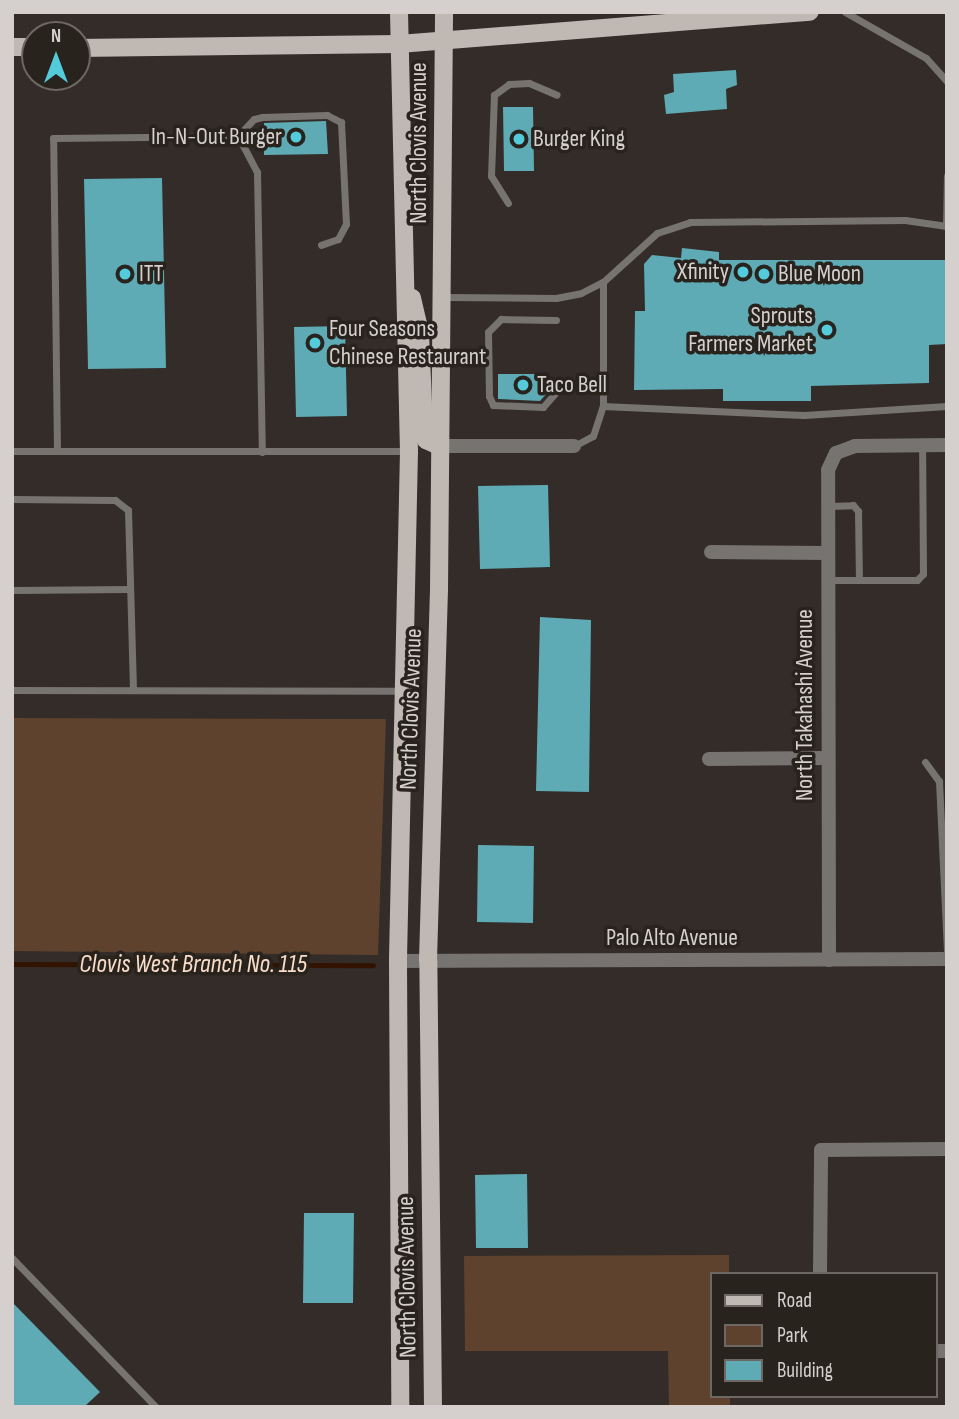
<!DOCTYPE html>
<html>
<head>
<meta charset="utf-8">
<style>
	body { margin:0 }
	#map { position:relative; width:959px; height:1419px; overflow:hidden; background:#332c28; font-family:"Sofia Sans Condensed",sans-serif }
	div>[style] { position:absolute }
	.green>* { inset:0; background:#5e422d }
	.stream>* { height:5px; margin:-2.5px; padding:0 2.5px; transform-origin:2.5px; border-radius:2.5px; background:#311300 }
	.building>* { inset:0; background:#5eaab5 }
	.lane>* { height:7px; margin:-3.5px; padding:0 3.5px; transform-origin:3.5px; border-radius:3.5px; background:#777370 }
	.street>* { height:14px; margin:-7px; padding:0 7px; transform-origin:7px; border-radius:7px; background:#777370 }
	.primary>* { height:18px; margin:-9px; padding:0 9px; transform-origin:9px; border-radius:9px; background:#bfb8b3 }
	.dots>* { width:19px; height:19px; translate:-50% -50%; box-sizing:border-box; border:4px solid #29231e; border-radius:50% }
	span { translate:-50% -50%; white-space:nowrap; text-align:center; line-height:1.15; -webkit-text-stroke:7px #29231e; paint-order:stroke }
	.poi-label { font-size:24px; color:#d5d0cd }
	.right { translate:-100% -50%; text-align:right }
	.left { translate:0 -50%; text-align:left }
	.street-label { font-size:24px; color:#d5d0cd }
	.water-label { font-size:26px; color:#faddc8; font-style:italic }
	.frame { position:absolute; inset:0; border:14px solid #d5d0cd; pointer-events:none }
	.legend { position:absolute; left:710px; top:1272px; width:228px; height:126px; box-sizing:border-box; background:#29231e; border:2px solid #6e6864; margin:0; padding:9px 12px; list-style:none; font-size:21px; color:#d5d0cd }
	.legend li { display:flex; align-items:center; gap:14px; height:35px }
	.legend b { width:35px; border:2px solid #6e6864 }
	.north { position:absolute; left:21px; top:21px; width:70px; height:70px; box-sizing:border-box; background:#29231e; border:2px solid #6e6864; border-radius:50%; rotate:0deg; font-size:19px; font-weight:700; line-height:28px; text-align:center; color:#d5d0cd }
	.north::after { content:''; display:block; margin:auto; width:24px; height:32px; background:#53cbdb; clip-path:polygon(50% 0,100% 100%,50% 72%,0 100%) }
</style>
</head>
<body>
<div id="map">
	<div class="green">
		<i style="clip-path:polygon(12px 718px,386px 719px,378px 955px,12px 951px)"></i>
		<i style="clip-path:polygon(729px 1255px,729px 1274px,712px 1274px,712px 1396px,730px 1396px,730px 1407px,669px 1407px,668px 1351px,465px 1351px,464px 1256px)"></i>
	</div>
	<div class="stream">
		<i style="left:12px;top:964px;width:361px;rotate:0.2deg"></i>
	</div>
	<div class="building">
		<i style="clip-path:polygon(736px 70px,737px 85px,726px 89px,727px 109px,666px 114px,664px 95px,674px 92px,673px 74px)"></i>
		<i style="clip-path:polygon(503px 107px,533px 107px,534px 171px,504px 171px)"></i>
		<i style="clip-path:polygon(326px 121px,328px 154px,264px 155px,264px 123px)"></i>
		<i style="clip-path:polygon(162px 178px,166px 368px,88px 369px,84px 179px)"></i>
		<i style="clip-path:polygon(682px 248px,719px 252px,719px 260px,947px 260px,947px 344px,929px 345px,929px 383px,811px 386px,811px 401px,723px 401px,723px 389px,634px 390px,635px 311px,645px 311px,644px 264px,652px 255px,681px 258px)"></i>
		<i style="clip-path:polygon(345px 326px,347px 416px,296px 417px,294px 327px)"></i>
		<i style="clip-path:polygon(498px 374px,548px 374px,548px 392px,540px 401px,498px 399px)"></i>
		<i style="clip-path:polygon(548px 485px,550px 567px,480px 569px,478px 486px)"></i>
		<i style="clip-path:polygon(540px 617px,591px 620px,589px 792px,536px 791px)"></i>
		<i style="clip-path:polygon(478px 845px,534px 846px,533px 923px,477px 922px)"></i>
		<i style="clip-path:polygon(527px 1174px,528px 1248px,476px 1248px,475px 1175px)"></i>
		<i style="clip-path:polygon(304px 1213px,354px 1213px,353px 1303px,303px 1303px)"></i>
		<i style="clip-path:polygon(12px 1302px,100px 1392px,84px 1407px,12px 1407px)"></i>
	</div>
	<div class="lane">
		<i style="left:845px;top:12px;width:93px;rotate:29.6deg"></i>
		<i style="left:926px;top:58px;width:31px;rotate:48deg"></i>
		<i style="left:238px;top:136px;width:23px;rotate:-47deg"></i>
		<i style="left:254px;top:119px;width:8px;rotate:-14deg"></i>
		<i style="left:262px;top:117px;width:65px;rotate:-1.8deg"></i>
		<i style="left:327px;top:115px;width:16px;rotate:27deg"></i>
		<i style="left:341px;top:122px;width:102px;rotate:87.2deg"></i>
		<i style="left:346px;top:224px;width:17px;rotate:118deg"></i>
		<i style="left:338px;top:239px;width:18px;rotate:161deg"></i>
		<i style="left:508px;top:203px;width:32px;rotate:-122deg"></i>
		<i style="left:491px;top:176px;width:81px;rotate:-87.9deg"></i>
		<i style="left:494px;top:95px;width:19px;rotate:-36deg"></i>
		<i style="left:509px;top:84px;width:20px;rotate:-3deg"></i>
		<i style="left:529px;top:83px;width:30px;rotate:23deg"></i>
		<i style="left:946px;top:226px;width:50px;rotate:-88.9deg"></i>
		<i style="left:603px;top:282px;width:124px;rotate:90deg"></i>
		<i style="left:444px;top:297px;width:112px;rotate:0.5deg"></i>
		<i style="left:556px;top:298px;width:25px;rotate:-11deg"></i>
		<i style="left:581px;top:293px;width:25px;rotate:-27deg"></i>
		<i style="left:603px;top:282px;width:73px;rotate:-42.2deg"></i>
		<i style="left:657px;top:233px;width:35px;rotate:-18deg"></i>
		<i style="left:690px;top:222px;width:215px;rotate:-0.5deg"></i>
		<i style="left:905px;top:220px;width:42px;rotate:8.1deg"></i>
		<i style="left:556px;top:320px;width:55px;rotate:-179deg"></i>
		<i style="left:501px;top:319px;width:18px;rotate:135deg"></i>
		<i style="left:488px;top:332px;width:64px;rotate:89.1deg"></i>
		<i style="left:489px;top:396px;width:10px;rotate:66deg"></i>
		<i style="left:493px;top:405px;width:50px;rotate:2.3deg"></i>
		<i style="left:543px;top:407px;width:20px;rotate:-49deg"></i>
		<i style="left:574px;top:446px;width:21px;rotate:-28deg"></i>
		<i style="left:593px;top:436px;width:32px;rotate:-72deg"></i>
		<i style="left:603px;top:406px;width:201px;rotate:2.6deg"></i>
		<i style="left:804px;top:415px;width:143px;rotate:-3.6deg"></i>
		<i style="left:12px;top:451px;width:396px"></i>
		<i style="left:57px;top:451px;width:313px;rotate:-90.7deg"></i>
		<i style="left:53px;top:138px;width:185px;rotate:-0.6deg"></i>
		<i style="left:238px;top:136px;width:41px;rotate:62.2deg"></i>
		<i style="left:257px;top:172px;width:280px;rotate:89deg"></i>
		<i style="left:12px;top:499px;width:103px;rotate:0.6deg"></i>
		<i style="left:115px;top:500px;width:16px;rotate:38deg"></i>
		<i style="left:128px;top:510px;width:180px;rotate:88.4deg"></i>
		<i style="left:828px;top:506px;width:25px;rotate:-2deg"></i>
		<i style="left:853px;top:505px;width:8px;rotate:50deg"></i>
		<i style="left:858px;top:511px;width:69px;rotate:89.2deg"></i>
		<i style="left:828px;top:580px;width:89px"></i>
		<i style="left:917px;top:580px;width:8px;rotate:-45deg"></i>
		<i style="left:923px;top:574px;width:129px;rotate:-90.4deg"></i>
		<i style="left:12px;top:590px;width:118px;rotate:-0.5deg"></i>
		<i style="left:12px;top:690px;width:391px;rotate:0.1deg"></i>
		<i style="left:925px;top:762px;width:24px;rotate:54deg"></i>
		<i style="left:939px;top:781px;width:170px;rotate:87.3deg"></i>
		<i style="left:12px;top:1258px;width:207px;rotate:46deg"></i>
	</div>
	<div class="street">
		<i style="left:439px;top:446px;width:135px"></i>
		<i style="left:711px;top:552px;width:116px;rotate:0.5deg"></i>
		<i style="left:709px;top:759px;width:119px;rotate:-0.5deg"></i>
		<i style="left:829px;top:960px;width:490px;rotate:-90.1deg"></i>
		<i style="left:828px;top:470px;width:19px;rotate:-65deg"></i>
		<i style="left:836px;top:453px;width:20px;rotate:-20deg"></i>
		<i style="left:855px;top:446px;width:92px;rotate:-0.6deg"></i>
		<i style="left:398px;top:961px;width:549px;rotate:-0.21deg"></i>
		<i style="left:820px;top:1274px;width:124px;rotate:-89.5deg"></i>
		<i style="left:821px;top:1150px;width:126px;rotate:-0.5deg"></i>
		<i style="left:936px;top:1351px;width:11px"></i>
	</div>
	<div class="primary">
		<i style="left:399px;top:12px;width:439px;rotate:88.7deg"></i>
		<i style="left:409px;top:451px;width:510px;rotate:91.24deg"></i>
		<i style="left:398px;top:961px;width:446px;rotate:89.7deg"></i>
		<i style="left:12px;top:47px;width:23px"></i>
		<i style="left:77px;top:48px;width:322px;rotate:-0.7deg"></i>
		<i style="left:399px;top:44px;width:412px;rotate:-4.5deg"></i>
		<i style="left:412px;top:298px;width:36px;rotate:77deg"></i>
		<i style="left:420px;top:333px;width:97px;rotate:87.6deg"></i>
		<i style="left:424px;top:430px;width:10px;rotate:79deg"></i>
		<i style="left:426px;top:440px;width:14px;rotate:25deg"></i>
		<i style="left:433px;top:1407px;width:447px;rotate:-90.6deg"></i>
		<i style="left:428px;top:960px;width:370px;rotate:-88.3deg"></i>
		<i style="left:439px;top:590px;width:578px;rotate:-89.5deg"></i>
	</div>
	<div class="dots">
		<i style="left:296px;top:137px;background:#53cbdb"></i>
		<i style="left:519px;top:139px;background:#53cbdb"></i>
		<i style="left:743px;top:272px;background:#53cbdb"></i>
		<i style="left:125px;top:274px;background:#53cbdb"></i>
		<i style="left:764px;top:274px;background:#53cbdb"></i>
		<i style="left:827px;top:330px;background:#53cbdb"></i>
		<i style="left:315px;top:343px;background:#53cbdb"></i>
		<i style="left:523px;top:385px;background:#53cbdb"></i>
	</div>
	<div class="poi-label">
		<span class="right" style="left:282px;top:137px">In-N-Out Burger</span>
		<span class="left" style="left:533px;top:139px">Burger King</span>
		<span class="right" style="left:729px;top:272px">Xfinity</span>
		<span class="left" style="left:139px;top:274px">ITT</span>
		<span class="left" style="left:778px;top:274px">Blue Moon</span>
		<span class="right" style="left:813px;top:330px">Sprouts<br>Farmers Market</span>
		<span class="left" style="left:329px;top:343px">Four Seasons<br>Chinese Restaurant</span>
		<span class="left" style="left:537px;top:385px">Taco Bell</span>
	</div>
	<div class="street-label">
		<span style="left:419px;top:143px;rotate:-90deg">North Clovis Avenue</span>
		<span style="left:805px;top:705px;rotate:-90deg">North Takahashi Avenue</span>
		<span style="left:411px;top:709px;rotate:-88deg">North Clovis Avenue</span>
		<span style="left:672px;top:938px">Palo Alto Avenue</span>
		<span style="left:407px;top:1277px;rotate:-91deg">North Clovis Avenue</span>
	</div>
	<div class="water-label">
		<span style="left:193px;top:965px">Clovis West Branch No. 115</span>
	</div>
	<div class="frame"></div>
	<ul class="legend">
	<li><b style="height:9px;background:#bfb8b3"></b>Road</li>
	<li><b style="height:19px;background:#5e422d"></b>Park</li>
	<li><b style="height:19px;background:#5eaab5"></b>Building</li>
	</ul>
	<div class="north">N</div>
</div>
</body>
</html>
